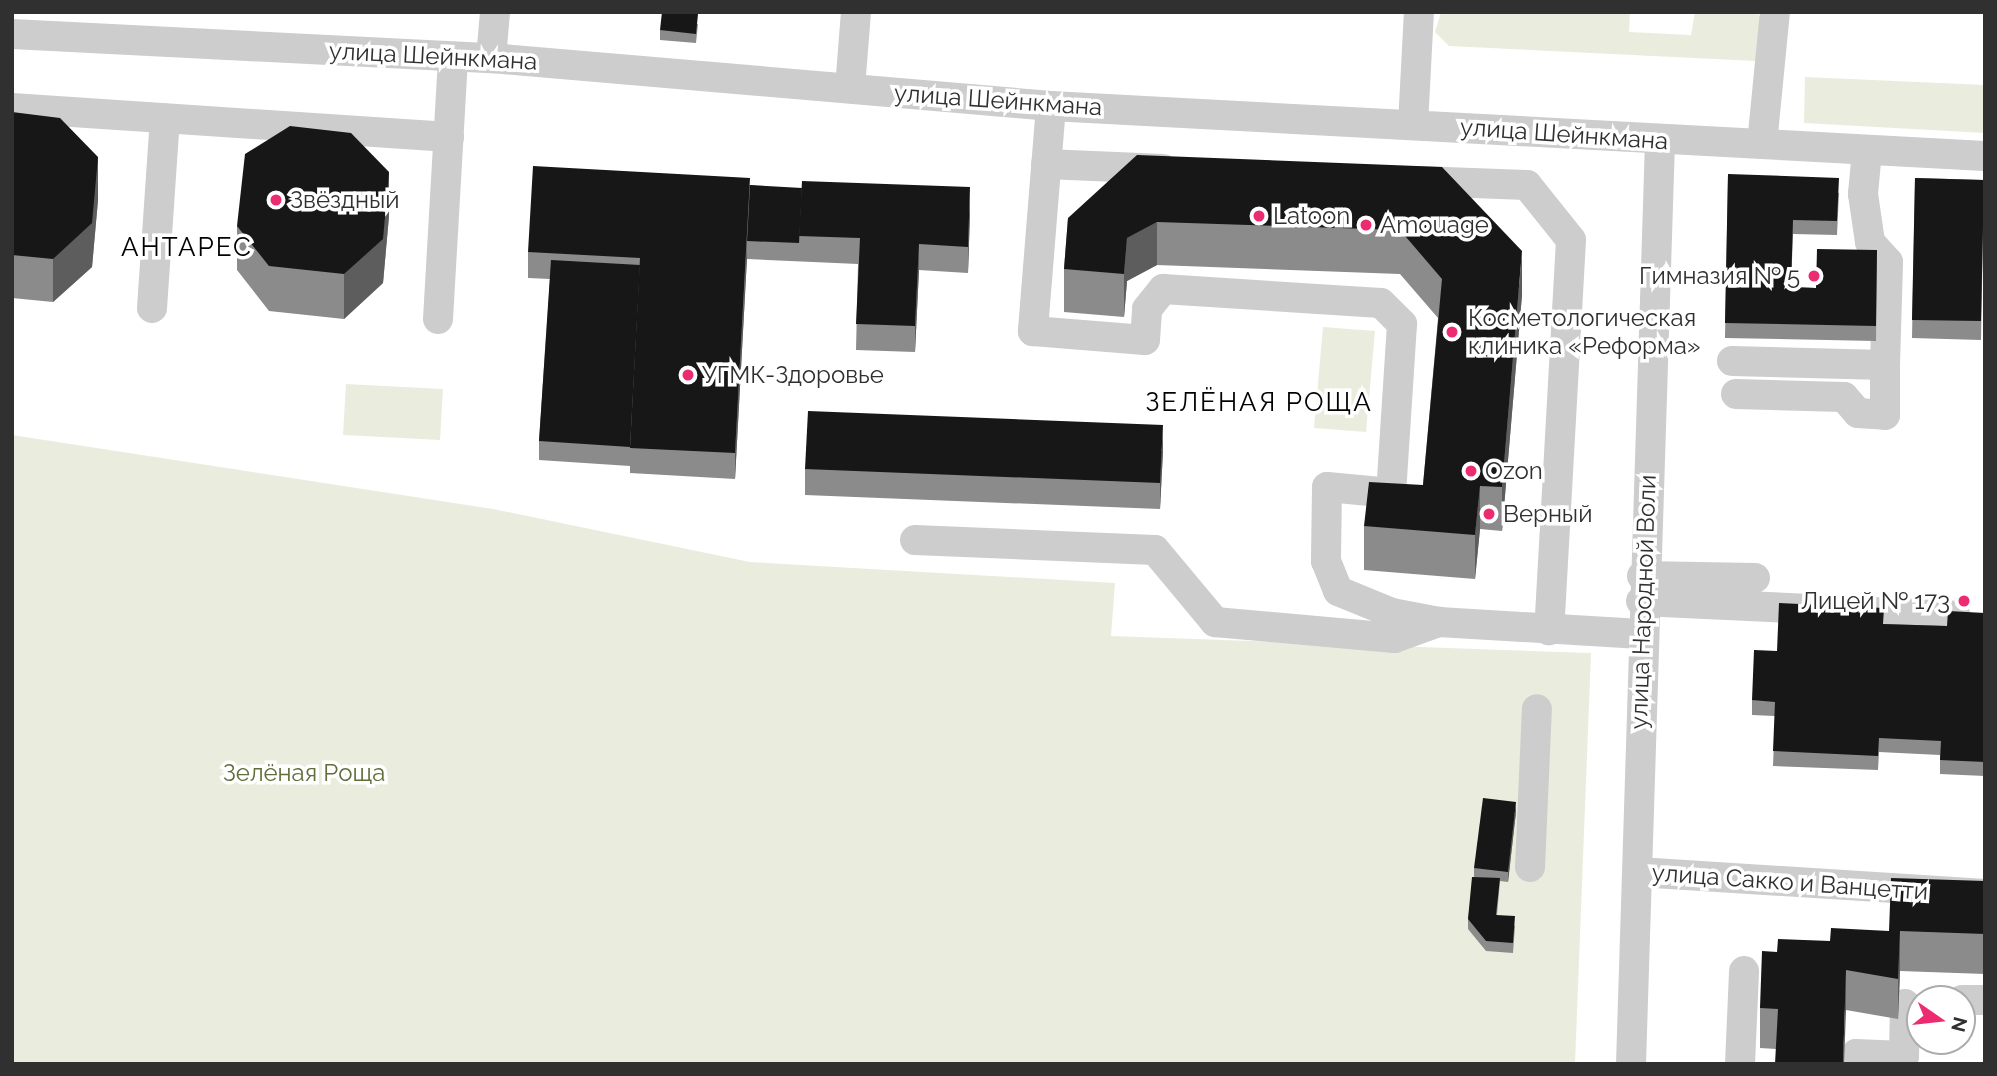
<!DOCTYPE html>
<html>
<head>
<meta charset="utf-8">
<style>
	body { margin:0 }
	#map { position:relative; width:1997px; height:1076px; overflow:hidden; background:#fff; font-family:Raleway,sans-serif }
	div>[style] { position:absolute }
	.green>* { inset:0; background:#eaeddd }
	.minor>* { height:30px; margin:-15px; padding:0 15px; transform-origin:15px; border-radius:15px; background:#cdcdcd }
	.wall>* { inset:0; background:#8b8b8b }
	.shaded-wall>* { inset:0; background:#5d5d5d }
	.building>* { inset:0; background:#171717 }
	.dots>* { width:19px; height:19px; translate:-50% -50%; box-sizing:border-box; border:4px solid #fff; border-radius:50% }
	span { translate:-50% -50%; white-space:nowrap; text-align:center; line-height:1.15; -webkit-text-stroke:7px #fff; paint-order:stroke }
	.street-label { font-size:24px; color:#303030 }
	.poi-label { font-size:24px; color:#303030 }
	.left { translate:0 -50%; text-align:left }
	.right { translate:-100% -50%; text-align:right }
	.park-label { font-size:24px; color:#616e3b }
	.neighbourhood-label { font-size:26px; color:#000; letter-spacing:2px }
	.frame { position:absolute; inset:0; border:14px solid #303030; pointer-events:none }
	.north { position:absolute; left:1906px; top:985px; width:70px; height:70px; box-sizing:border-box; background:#fff; border:2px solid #acacac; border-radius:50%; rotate:104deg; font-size:19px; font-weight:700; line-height:28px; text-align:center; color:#303030 }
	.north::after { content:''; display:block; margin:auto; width:24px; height:32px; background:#ed2b71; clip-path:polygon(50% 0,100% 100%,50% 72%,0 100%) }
</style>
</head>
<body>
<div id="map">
	<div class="green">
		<i style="clip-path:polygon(1441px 12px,1630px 12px,1629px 32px,1691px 35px,1695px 12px,1756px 12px,1761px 18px,1756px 61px,1449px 46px,1435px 32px)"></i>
		<i style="clip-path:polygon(1805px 77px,1985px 85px,1985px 133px,1804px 123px)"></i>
		<i style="clip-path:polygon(1323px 327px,1375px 331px,1366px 432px,1314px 428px)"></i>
		<i style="clip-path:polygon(346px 384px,443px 389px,440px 440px,343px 435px)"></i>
		<i style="clip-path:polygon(12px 435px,493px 509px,750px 562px,1115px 583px,1111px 636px,1591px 653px,1575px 1064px,12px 1064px)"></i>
	</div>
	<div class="minor">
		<i style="left:12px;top:34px;width:480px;rotate:2.9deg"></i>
		<i style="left:491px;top:58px;width:562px;rotate:4.9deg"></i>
		<i style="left:1051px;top:106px;width:935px;rotate:3.06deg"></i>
		<i style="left:491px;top:58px;width:46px;rotate:-85deg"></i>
		<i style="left:850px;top:88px;width:76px;rotate:-85.5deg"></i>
		<i style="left:1051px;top:106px;width:226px;rotate:94.6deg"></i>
		<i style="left:1033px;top:331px;width:112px;rotate:4.6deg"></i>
		<i style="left:1145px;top:340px;width:31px;rotate:-86deg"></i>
		<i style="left:1147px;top:309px;width:26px;rotate:-51deg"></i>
		<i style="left:1163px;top:289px;width:218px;rotate:3.7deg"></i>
		<i style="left:1381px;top:303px;width:30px;rotate:45deg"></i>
		<i style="left:1402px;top:324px;width:169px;rotate:93.7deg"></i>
		<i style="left:1391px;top:493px;width:64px;rotate:-174.6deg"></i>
		<i style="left:1327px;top:487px;width:74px;rotate:90.8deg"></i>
		<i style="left:1326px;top:561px;width:32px;rotate:68deg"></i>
		<i style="left:1338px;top:591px;width:58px;rotate:22.2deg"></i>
		<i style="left:1392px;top:613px;width:48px;rotate:10.8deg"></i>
		<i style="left:1439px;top:622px;width:202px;rotate:3.4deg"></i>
		<i style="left:12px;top:108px;width:438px;rotate:3.8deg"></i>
		<i style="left:1413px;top:125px;width:113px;rotate:-87deg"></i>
		<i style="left:1762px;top:144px;width:133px;rotate:-84.4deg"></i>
		<i style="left:1046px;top:164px;width:117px;rotate:2.4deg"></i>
		<i style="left:1419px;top:181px;width:108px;rotate:2.1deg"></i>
		<i style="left:1527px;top:185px;width:70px;rotate:51.3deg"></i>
		<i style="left:1571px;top:240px;width:391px;rotate:93.2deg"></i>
		<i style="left:152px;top:308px;width:190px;rotate:-86.1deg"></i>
		<i style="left:438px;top:319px;width:261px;rotate:-86.7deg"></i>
		<i style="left:1732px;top:361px;width:153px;rotate:1.5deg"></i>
		<i style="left:1885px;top:365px;width:103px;rotate:-88.3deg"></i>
		<i style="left:1888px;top:262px;width:27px;rotate:-132deg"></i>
		<i style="left:1870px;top:242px;width:49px;rotate:-98.3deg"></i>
		<i style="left:1863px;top:194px;width:43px;rotate:-84.7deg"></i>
		<i style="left:1736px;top:394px;width:108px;rotate:1.6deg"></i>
		<i style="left:1844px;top:397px;width:21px;rotate:49deg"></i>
		<i style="left:1858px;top:413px;width:27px;rotate:4deg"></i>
		<i style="left:1885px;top:415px;width:50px;rotate:-90deg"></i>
		<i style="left:915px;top:540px;width:240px;rotate:2.4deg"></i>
		<i style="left:1155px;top:550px;width:94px;rotate:50.2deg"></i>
		<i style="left:1215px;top:622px;width:180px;rotate:5.1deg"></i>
		<i style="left:1394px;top:638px;width:48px;rotate:-19.6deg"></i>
		<i style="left:1642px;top:576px;width:113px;rotate:1deg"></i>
		<i style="left:1641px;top:601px;width:315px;rotate:2.7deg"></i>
		<i style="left:1530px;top:867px;width:158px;rotate:-87.5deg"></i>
		<i style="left:1638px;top:872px;width:348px;rotate:3.6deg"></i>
		<i style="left:1962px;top:1000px;width:23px"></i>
		<i style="left:1631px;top:1064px;width:923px;rotate:-88.2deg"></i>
		<i style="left:1740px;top:1064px;width:93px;rotate:-87.5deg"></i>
		<i style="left:1855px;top:1064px;width:10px;rotate:-84deg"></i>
		<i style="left:1856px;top:1054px;width:48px;rotate:2.4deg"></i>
		<i style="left:1904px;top:1056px;width:52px;rotate:-88.9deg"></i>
	</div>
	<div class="wall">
		<i style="clip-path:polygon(1961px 12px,1985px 12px,1985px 14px)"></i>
		<i style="clip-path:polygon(698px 24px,696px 43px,660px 40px,660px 30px)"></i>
		<i style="clip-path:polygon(12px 112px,98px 200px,92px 267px,53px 302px,12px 298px)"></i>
		<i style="clip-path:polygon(1442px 167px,1522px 295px,1502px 531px,1480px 529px,1475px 579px,1364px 570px,1364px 526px,1423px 485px,1438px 318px,1400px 274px,1157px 265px,1127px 281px,1124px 317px,1064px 312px,1064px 269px,1068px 218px)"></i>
		<i style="clip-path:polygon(1728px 174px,1839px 193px,1837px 235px,1793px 234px,1791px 287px,1816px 288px,1877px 250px,1876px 341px,1725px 338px)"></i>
		<i style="clip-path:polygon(1915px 178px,1984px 180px,1981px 340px,1912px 338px)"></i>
		<i style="clip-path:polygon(750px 185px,970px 213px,968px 273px,919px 270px,915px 352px,856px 350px,858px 264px,747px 259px,747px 258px,735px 479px,630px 473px,630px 466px,539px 460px,539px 441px,550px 279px,528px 278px,528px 252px)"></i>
		<i style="clip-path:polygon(389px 216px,383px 283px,344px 319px,269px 311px,237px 270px,237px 226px)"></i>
		<i style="clip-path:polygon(1163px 451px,1160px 509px,805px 495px,805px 469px)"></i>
		<i style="clip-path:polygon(1985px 613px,1985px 776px,1940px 774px,1940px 755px,1879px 752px,1878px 770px,1773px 766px,1775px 716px,1752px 715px,1752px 700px,1777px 651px,1884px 624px,1947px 626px)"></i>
		<i style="clip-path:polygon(1516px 812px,1508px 882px,1500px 881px,1497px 915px,1515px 926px,1513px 953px,1486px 951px,1468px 929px,1468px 919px,1474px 877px,1474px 868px)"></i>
		<i style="clip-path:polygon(1985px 881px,1985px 974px,1900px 971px,1898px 1019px,1846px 1010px,1776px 1049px,1760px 1048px,1760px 1008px,1777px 952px,1889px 931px)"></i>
	</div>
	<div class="shaded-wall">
		<i style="clip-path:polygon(98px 157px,98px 200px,92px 267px,53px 302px,53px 259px)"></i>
		<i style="clip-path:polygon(389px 172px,389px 216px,383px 283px,344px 319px,344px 274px)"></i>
		<i style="clip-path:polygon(970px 187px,970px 213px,968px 273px,968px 247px)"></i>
		<i style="clip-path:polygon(1157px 222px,1157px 265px,1127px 281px,1124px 317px,1124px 274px,1127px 238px)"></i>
		<i style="clip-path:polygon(747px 241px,747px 258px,735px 479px,735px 453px)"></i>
		<i style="clip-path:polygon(919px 244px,919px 270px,915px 352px,915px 326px)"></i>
		<i style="clip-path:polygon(1522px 251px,1522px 295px,1502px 531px,1502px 487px)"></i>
		<i style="clip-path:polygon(1163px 425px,1163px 451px,1160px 509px,1160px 483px)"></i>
		<i style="clip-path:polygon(1480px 486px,1480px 529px,1475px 579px,1475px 535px)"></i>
		<i style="clip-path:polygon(1516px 802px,1516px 812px,1508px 882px,1508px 872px)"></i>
		<i style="clip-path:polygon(1900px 931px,1900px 971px,1898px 1019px,1898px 979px)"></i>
		<i style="clip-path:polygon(1846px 970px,1846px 1010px,1844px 1064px,1843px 1064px)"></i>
	</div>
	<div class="building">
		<i style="clip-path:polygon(662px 12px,698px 14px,696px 34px,660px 30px)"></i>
		<i style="clip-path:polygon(12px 112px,60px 118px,98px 157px,92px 223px,53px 259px,12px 255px)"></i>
		<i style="clip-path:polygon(290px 126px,351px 133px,389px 172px,383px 239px,344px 274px,269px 266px,237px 226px,245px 154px)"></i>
		<i style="clip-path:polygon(1137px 155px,1442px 167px,1522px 251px,1502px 487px,1480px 486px,1475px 535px,1364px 526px,1369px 482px,1423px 485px,1442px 279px,1400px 230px,1157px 222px,1127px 238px,1124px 274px,1064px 269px,1068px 218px)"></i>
		<i style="clip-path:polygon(533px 166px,750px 178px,735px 453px,630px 448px,640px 258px,528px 252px)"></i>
		<i style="clip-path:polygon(1728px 174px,1839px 178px,1837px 221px,1793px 220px,1791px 287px,1816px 288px,1817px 249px,1877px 250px,1876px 326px,1725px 323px)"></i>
		<i style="clip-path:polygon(1915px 178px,1984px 180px,1981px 321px,1912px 320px)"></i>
		<i style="clip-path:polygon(802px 181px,970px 187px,968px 247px,919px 244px,915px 326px,856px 324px,860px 238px,799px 236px)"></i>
		<i style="clip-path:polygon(750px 185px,802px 188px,799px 243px,747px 241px)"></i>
		<i style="clip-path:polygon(551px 260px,640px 265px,630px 447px,539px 441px)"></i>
		<i style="clip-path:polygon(808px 411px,1163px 425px,1160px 483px,805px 469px)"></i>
		<i style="clip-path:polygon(1779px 603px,1884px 608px,1883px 624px,1947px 626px,1948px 611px,1985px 613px,1985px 762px,1940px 760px,1941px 741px,1879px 738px,1878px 756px,1773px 751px,1775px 702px,1752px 700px,1754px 650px,1777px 651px)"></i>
		<i style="clip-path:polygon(1483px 798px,1516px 802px,1508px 872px,1474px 868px)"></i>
		<i style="clip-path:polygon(1472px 877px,1500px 878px,1496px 915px,1515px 916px,1513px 943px,1486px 941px,1468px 919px)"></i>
		<i style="clip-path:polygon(1891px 878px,1985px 881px,1985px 934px,1900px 931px,1898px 979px,1846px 970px,1843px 1064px,1775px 1064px,1778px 1009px,1760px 1008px,1762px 951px,1777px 952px,1778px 939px,1830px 941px,1831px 928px,1889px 931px)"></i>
	</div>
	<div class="dots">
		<i style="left:276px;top:200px;background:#ed2b71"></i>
		<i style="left:1259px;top:216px;background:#ed2b71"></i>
		<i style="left:1366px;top:225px;background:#ed2b71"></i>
		<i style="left:1814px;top:276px;background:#ed2b71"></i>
		<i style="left:1452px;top:332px;background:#ed2b71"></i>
		<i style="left:688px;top:375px;background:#ed2b71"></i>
		<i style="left:1471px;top:471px;background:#ed2b71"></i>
		<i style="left:1489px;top:514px;background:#ed2b71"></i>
		<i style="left:1964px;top:601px;background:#ed2b71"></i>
	</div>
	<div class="street-label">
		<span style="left:433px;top:56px;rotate:3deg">улица Шейнкмана</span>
		<span style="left:998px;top:100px;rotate:4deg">улица Шейнкмана</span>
		<span style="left:1564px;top:134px;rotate:4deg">улица Шейнкмана</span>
		<span style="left:1643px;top:602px;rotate:-88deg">улица Народной Воли</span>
		<span style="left:1790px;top:882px;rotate:4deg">улица Сакко и Ванцетти</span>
	</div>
	<div class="poi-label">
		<span class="left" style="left:290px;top:200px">Звёздный</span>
		<span class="left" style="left:1273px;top:216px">Latoon</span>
		<span class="left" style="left:1380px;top:225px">Amouage</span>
		<span class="right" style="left:1800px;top:276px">Гимназия № 5</span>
		<span class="left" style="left:1468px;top:332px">Косметологическая<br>клиника «Реформа»</span>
		<span class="left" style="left:702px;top:375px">УГМК-Здоровье</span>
		<span class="left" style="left:1485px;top:471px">Ozon</span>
		<span class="left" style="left:1503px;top:514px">Верный</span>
		<span class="right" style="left:1950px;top:601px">Лицей № 173</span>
	</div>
	<div class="park-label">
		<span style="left:304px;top:773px">Зелёная Роща</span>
	</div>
	<div class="neighbourhood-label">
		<span style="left:187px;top:248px">АНТАРЕС</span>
		<span style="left:1259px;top:403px">ЗЕЛЁНАЯ РОЩА</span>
	</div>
	<div class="frame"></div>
	<div class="north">N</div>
</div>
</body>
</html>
